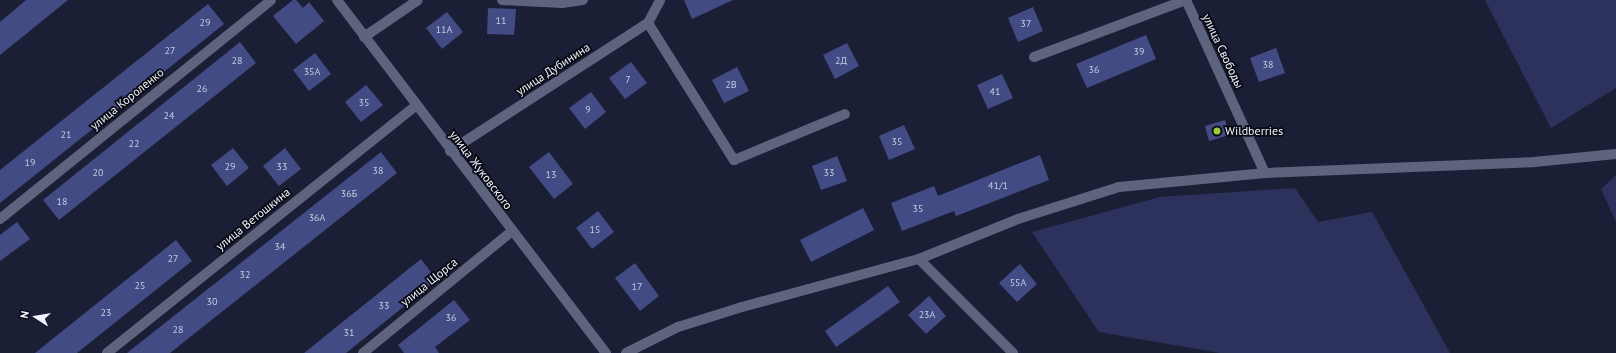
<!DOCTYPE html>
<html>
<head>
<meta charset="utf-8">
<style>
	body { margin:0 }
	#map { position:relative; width:1616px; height:353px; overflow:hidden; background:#1b1f36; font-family:"PT Sans",sans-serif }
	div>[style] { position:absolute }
	.green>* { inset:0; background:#2d325d }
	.building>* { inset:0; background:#434b84 }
	.minor>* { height:10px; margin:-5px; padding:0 5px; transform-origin:5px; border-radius:5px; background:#5e647e }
	.dots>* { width:11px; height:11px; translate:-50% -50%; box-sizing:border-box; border:2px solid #080a14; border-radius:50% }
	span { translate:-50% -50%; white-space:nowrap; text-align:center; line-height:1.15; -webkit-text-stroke:3.5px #080a14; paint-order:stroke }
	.number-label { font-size:10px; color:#c6cae0 }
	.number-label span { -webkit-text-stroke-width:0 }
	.street-label { font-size:12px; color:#f1f4fe }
	.poi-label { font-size:12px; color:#f1f4fe }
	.left { translate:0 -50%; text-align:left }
	.north { position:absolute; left:16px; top:297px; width:40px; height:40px; -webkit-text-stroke:3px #080a14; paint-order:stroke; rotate:282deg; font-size:11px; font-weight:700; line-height:16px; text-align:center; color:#f1f4fe }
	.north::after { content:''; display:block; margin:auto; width:14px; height:18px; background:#f1f4fe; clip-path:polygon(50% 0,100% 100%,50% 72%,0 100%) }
</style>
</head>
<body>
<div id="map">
	<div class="green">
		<i style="clip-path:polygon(1485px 0,1616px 0,1616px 88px,1551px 128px)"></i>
		<i style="clip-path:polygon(1616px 175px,1616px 222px,1601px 189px)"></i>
		<i style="clip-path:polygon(1295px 188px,1318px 222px,1372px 212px,1450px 353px,1220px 353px,1099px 332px,1032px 232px,1160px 197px)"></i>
	</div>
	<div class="building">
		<i style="clip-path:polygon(26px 0,68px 0,0 55px,0 22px)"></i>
		<i style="clip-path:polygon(293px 0,296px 0,303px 8px,309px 2px,324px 21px,296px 44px,273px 16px)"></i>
		<i style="clip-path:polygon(684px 0,733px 0,692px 19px)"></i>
		<i style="clip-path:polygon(208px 4px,224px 24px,0 203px,0 170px)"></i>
		<i style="clip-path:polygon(1033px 7px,1043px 31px,1018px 42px,1008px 18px)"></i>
		<i style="clip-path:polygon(488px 8px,516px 9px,514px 35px,487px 34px)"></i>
		<i style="clip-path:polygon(447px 12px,463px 32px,442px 49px,426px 28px)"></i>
		<i style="clip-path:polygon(1146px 35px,1156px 59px,1087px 88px,1076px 64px)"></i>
		<i style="clip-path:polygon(240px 42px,256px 63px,59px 220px,43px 200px)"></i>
		<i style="clip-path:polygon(847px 43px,859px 66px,835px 79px,823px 55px)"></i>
		<i style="clip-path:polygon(1276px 48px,1285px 73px,1259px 82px,1250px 58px)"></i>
		<i style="clip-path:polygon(315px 53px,331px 74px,309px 91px,293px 70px)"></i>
		<i style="clip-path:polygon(631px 62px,647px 83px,625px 99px,609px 78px)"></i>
		<i style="clip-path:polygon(737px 67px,749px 91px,724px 103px,712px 80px)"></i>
		<i style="clip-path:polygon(1002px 74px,1013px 98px,988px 109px,977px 85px)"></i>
		<i style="clip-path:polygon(366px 85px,383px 105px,361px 122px,345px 102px)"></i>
		<i style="clip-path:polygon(591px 92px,606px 112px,585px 129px,569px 108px)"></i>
		<i style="clip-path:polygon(1225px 120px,1229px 135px,1209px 141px,1205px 126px)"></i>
		<i style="clip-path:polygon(904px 125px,915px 149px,889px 160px,879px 136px)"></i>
		<i style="clip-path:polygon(233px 148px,249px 168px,227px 186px,211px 165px)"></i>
		<i style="clip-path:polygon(285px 148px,301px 169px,279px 186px,263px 166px)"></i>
		<i style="clip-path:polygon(381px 152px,397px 173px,170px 353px,127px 353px)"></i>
		<i style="clip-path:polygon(549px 152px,573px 184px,554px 199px,529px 167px)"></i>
		<i style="clip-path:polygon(1040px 155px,1049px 180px,956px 216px,954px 211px,902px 231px,891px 203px,934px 186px,938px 196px)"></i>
		<i style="clip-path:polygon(837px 156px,847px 181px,821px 190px,812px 166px)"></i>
		<i style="clip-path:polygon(863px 208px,874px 230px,811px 262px,800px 240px)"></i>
		<i style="clip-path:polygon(598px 211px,614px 232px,592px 249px,576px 228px)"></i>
		<i style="clip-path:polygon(17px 222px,30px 239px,0 261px,0 235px)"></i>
		<i style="clip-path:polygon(176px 240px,192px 261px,77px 353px,35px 353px)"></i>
		<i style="clip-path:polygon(421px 259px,437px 280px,402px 308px,346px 353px,304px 353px)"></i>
		<i style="clip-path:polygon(635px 263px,659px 296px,640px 311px,615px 278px)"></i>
		<i style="clip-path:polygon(1020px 264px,1037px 284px,1017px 302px,999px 283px)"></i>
		<i style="clip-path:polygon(888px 286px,900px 302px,836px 347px,825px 331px)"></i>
		<i style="clip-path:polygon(929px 296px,946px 316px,926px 334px,908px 315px)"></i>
		<i style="clip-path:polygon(454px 300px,470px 320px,435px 347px,439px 353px,404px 353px,398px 345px)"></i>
	</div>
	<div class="minor">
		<i style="left:337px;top:0;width:444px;rotate:52.7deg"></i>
		<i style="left:502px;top:0;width:60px;rotate:2.9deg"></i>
		<i style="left:562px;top:3px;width:21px;rotate:-8deg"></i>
		<i style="left:648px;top:23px;width:162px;rotate:57.9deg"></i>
		<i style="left:734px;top:160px;width:120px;rotate:-22.5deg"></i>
		<i style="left:364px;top:37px;width:65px;rotate:-34.4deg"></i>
		<i style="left:1034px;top:57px;width:162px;rotate:-20.6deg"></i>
		<i style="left:1186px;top:0;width:190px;rotate:65.5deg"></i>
		<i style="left:450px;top:151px;width:236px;rotate:-32.9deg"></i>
		<i style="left:648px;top:23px;width:26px;rotate:-62deg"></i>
		<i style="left:0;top:219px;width:348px;rotate:-38.9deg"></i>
		<i style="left:919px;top:259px;width:133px;rotate:45deg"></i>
		<i style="left:107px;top:353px;width:395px;rotate:-38.7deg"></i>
		<i style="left:363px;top:353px;width:191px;rotate:-39.3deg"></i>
		<i style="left:626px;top:353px;width:58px;rotate:-26.6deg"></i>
		<i style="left:678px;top:327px;width:67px;rotate:-17.4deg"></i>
		<i style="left:742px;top:307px;width:183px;rotate:-15.2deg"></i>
		<i style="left:919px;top:259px;width:107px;rotate:-22deg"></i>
		<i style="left:1018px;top:219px;width:106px;rotate:-17.6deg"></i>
		<i style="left:1119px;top:187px;width:147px;rotate:-5.5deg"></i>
		<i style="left:1265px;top:173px;width:269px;rotate:-2.3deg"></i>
		<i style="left:1534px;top:162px;width:82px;rotate:-5.6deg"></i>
	</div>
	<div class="dots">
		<i style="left:1217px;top:131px;background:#9acb34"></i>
	</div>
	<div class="number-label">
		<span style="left:501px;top:21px">11</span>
		<span style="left:205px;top:23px">29</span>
		<span style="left:1026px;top:24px">37</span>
		<span style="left:444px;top:30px">11А</span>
		<span style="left:170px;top:51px">27</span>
		<span style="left:1139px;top:52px">39</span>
		<span style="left:237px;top:61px">28</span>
		<span style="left:841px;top:61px">2Д</span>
		<span style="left:1268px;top:65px">38</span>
		<span style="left:1094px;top:70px">36</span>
		<span style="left:312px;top:72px">35А</span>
		<span style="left:628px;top:80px">7</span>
		<span style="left:731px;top:85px">2В</span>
		<span style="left:202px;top:89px">26</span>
		<span style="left:995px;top:92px">41</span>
		<span style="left:364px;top:103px">35</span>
		<span style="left:588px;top:110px">9</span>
		<span style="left:169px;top:116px">24</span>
		<span style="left:66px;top:135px">21</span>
		<span style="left:897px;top:142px">35</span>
		<span style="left:134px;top:144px">22</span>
		<span style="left:30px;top:163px">19</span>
		<span style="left:230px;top:167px">29</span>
		<span style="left:282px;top:167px">33</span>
		<span style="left:378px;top:171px">38</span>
		<span style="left:98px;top:173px">20</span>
		<span style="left:829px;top:173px">33</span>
		<span style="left:551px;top:175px">13</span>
		<span style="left:998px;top:186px">41/1</span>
		<span style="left:349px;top:194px">36Б</span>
		<span style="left:62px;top:202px">18</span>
		<span style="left:918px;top:209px">35</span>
		<span style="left:317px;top:218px">36А</span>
		<span style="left:595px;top:230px">15</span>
		<span style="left:280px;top:247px">34</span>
		<span style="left:173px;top:259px">27</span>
		<span style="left:245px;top:275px">32</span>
		<span style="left:1018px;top:283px">55А</span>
		<span style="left:140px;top:286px">25</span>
		<span style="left:637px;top:287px">17</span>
		<span style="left:212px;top:302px">30</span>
		<span style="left:384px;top:306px">33</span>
		<span style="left:106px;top:313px">23</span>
		<span style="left:927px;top:315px">23А</span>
		<span style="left:451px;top:318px">36</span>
		<span style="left:178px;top:330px">28</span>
		<span style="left:349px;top:333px">31</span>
	</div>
	<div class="street-label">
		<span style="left:1223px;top:51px;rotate:65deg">улица Свободы</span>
		<span style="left:553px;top:69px;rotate:-33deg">улица Дубинина</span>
		<span style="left:127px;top:99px;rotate:-39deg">улица Короленко</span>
		<span style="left:481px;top:170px;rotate:53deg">улица Жуковского</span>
		<span style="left:253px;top:219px;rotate:-39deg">улица Ветошкина</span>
		<span style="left:429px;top:282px;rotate:-39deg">улица Щорса</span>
	</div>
	<div class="poi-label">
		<span class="left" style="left:1225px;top:131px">Wildberries</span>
	</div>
	<div class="north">N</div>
</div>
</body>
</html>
